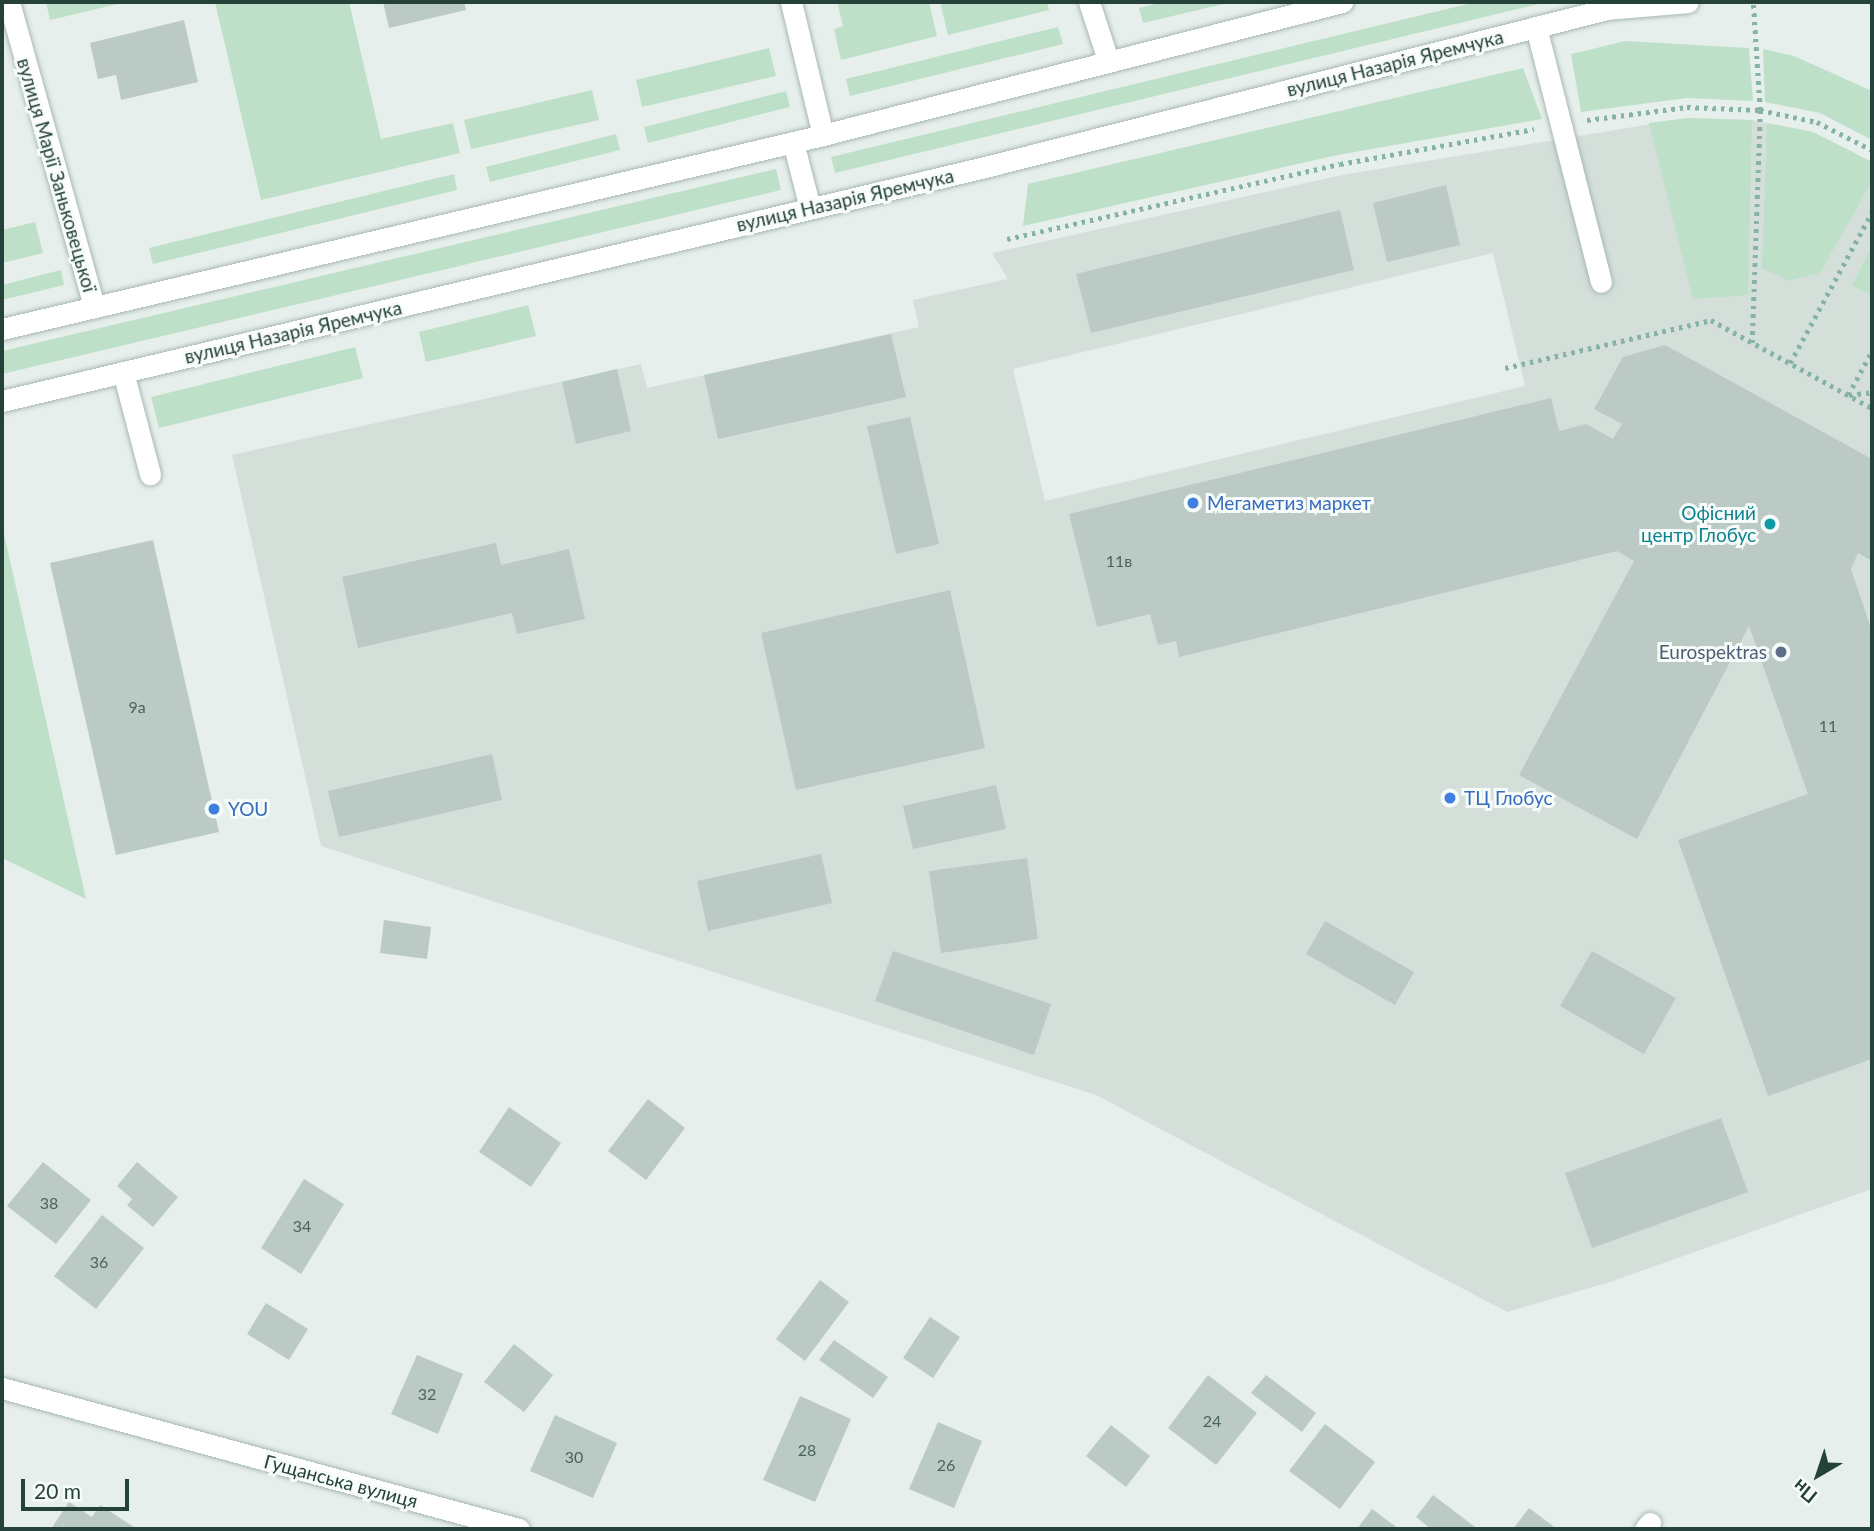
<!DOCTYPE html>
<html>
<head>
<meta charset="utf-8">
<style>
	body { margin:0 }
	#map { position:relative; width:1874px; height:1531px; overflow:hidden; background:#e6efeb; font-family:Lato,sans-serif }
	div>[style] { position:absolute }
	.built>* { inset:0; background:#d4dfda }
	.green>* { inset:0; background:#bfe0c8 }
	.building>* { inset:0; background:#bbcac4 }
	.path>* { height:4.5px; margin-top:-2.25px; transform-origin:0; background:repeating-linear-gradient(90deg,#86b3a5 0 3.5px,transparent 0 8.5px) }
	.roads { filter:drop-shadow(0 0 2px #a8b8b2) drop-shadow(0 0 2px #a8b8b2) }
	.minor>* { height:21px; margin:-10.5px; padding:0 10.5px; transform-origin:10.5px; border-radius:10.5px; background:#fff }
	.dots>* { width:19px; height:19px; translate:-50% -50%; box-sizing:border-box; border:4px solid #f7fbf9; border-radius:50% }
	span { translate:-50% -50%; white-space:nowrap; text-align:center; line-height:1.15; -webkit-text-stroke:6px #f7fbf9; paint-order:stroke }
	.number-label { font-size:16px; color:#4a645c }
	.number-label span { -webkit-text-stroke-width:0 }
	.street-label { font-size:19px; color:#24423a }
	.shop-label { font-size:19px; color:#366cbe }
	.left { translate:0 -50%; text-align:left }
	.culture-label { font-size:19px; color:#0d838f }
	.right { translate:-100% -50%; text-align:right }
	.service-label { font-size:19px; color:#4e5e75 }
	.frame { position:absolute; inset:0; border:4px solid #24423a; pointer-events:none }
	.north { position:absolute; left:1783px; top:1440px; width:70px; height:70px; -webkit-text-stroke:5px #f7fbf9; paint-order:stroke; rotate:219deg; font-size:19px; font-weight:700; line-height:28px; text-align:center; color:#24423a }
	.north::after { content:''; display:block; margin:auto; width:24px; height:32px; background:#24423a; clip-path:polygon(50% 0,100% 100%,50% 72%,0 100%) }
	.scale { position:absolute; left:21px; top:1479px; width:108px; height:32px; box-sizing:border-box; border:4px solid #24423a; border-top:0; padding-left:9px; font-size:21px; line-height:24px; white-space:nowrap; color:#24423a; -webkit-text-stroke:5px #f7fbf9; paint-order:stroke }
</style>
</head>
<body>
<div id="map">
	<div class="built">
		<i style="clip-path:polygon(evenodd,1688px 118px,1752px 120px,1813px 132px,1872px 162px,1872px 1189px,1610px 1282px,1507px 1312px,1096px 1095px,321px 846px,232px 455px,641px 364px,647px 388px,919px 327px,913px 300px,1008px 279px,992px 253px,1342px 175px,1688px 118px,1493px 253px,1525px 386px,1045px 501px,1013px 369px,1493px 253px)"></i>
	</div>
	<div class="green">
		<i style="clip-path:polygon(46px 2px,126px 2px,50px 20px)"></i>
		<i style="clip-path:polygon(215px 2px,349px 2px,381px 139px,453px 123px,460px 153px,261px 200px)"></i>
		<i style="clip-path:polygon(837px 2px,929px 2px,937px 36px,841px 60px,834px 29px,843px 26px)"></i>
		<i style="clip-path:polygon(940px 2px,1047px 2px,1049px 10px,948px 35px)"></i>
		<i style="clip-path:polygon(1163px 2px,1232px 2px,1143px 23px,1139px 8px)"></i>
		<i style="clip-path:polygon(1476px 2px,1547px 2px,835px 173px,831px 157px)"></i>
		<i style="clip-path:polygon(1058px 27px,1063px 44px,850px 96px,846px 79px)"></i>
		<i style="clip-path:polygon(1626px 41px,1749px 48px,1753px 101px,1687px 98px,1581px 112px,1571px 54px)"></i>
		<i style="clip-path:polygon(769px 48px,776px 76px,642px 107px,636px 80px)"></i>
		<i style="clip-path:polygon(1763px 49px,1794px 56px,1872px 91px,1872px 140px,1820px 113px,1765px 102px)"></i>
		<i style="clip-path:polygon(1523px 68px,1542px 119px,1338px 155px,1023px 226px,1028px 184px)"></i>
		<i style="clip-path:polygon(592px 90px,599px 120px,471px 149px,464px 120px)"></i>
		<i style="clip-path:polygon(786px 91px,790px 107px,648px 143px,644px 127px)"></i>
		<i style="clip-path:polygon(1688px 118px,1752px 120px,1748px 295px,1693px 299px,1649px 123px)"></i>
		<i style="clip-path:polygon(1767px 123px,1813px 132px,1872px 162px,1872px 181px,1820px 273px,1788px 281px,1762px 268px)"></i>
		<i style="clip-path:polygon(616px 134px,620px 150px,490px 182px,486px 167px)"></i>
		<i style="clip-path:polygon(776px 169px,781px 190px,2px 374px,2px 351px)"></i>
		<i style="clip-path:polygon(454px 174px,457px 190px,153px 264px,149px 248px)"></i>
		<i style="clip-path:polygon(35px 222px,43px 253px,2px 263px,2px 230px)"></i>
		<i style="clip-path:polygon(1872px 247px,1872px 296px,1852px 285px)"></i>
		<i style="clip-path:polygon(61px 270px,64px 285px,2px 300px,2px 285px)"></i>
		<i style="clip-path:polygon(528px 305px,536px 336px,426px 362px,419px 332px)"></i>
		<i style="clip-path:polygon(355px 347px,363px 378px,159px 428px,151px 397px)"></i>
		<i style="clip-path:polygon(2px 525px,86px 899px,2px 858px)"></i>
	</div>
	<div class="building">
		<i style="clip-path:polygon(383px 2px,464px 2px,466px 10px,389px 28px)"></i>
		<i style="clip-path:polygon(184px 20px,198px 82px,121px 100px,116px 75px,98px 79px,90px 43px)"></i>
		<i style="clip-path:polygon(1446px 185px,1460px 245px,1387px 262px,1373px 203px)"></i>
		<i style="clip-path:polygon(1340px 210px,1354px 270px,1091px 333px,1076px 274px)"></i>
		<i style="clip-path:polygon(891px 334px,906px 397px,718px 439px,704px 375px)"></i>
		<i style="clip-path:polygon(1665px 345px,1872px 459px,1872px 561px,1858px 553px,1851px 569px,1872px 631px,1872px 1059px,1768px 1096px,1678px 840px,1808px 794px,1749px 626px,1637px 839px,1519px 775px,1634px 561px,1617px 551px,1179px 657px,1176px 641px,1158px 645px,1150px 614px,1097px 627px,1069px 514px,1551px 398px,1559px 431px,1586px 424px,1613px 439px,1622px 424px,1594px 409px,1623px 357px)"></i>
		<i style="clip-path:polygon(617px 369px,631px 431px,576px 444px,562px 382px)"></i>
		<i style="clip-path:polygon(910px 417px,939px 544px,896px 554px,867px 426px)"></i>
		<i style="clip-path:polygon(153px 540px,219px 832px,116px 855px,50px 563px)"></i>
		<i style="clip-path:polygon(496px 543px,501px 565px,569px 549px,585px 619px,517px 634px,512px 613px,358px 648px,342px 577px)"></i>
		<i style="clip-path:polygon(950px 590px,985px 748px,796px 790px,761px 633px)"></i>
		<i style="clip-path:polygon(492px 754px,502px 800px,339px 837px,328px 791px)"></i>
		<i style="clip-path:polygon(996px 785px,1006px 829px,913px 849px,903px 806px)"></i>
		<i style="clip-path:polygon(821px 854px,832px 903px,708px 931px,697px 881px)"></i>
		<i style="clip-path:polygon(1027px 858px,1038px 939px,941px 953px,929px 871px)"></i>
		<i style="clip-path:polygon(384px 920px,431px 927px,427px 959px,380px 953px)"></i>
		<i style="clip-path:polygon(1325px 921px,1414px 972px,1395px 1005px,1306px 954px)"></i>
		<i style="clip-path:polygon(893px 951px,1051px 1004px,1034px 1055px,875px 1001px)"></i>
		<i style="clip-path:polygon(1592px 951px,1676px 998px,1644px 1054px,1560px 1006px)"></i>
		<i style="clip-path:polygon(648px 1099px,685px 1128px,646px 1180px,608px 1151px)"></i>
		<i style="clip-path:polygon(509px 1107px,561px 1143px,531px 1187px,479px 1152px)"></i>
		<i style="clip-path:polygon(1721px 1118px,1748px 1192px,1592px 1248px,1565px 1173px)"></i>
		<i style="clip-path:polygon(43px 1162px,91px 1200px,56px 1244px,7px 1206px)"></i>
		<i style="clip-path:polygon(137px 1162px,178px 1197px,153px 1227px,127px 1205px,132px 1199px,117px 1186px)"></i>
		<i style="clip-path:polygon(304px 1179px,344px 1204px,301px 1274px,261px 1248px)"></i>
		<i style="clip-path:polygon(102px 1215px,144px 1248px,96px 1309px,54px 1276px)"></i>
		<i style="clip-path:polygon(820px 1280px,849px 1302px,805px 1361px,776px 1339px)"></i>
		<i style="clip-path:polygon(266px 1303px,308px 1329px,289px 1360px,247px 1334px)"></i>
		<i style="clip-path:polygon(930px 1317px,960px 1337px,933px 1378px,903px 1358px)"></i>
		<i style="clip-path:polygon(834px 1340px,888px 1377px,873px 1398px,819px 1360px)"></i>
		<i style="clip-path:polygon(514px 1344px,553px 1375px,524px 1412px,484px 1382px)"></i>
		<i style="clip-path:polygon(417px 1355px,463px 1374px,438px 1434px,391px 1414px)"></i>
		<i style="clip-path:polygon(1208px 1375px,1257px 1413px,1216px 1465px,1168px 1428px)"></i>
		<i style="clip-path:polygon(1266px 1375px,1316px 1413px,1302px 1432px,1251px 1393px)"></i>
		<i style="clip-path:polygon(800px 1396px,851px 1419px,815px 1502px,763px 1480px)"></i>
		<i style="clip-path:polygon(555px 1415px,617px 1443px,593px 1498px,530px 1471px)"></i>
		<i style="clip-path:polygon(938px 1422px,982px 1441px,954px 1508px,909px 1489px)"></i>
		<i style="clip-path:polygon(1325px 1424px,1375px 1462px,1340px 1509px,1289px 1471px)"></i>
		<i style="clip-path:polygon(1111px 1425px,1150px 1456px,1126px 1487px,1086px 1456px)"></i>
		<i style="clip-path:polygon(1433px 1495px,1475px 1527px,1474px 1529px,1431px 1529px,1416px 1517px)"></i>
		<i style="clip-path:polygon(69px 1502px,92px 1517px,100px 1505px,137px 1529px,51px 1529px)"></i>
		<i style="clip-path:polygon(1529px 1508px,1557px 1529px,1513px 1529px)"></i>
		<i style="clip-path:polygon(1372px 1509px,1399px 1529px,1357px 1529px)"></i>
	</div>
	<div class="path">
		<i style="left:1587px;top:120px;width:101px;rotate:-7.4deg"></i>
		<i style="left:1687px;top:107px;width:73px;rotate:2.4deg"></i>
		<i style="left:1760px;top:110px;width:58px;rotate:11.9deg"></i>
		<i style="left:1817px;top:122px;width:62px;rotate:27deg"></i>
		<i style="left:1007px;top:239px;width:341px;rotate:-12.7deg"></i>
		<i style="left:1340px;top:164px;width:197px;rotate:-10.2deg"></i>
		<i style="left:1752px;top:343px;width:233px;rotate:-88deg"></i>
		<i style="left:1760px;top:110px;width:108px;rotate:-93.7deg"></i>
		<i style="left:1790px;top:363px;width:172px;rotate:-61.5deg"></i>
		<i style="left:1505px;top:368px;width:212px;rotate:-13.1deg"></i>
		<i style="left:1711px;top:320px;width:183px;rotate:28.7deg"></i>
		<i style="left:1848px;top:395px;width:50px;rotate:-61.4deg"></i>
		<i style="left:1849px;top:395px;width:23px;rotate:-7deg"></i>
	</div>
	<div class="roads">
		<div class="minor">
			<i style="left:9px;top:2px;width:317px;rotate:74.4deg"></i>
			<i style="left:791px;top:2px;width:137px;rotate:76.5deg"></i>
			<i style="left:1089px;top:2px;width:61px;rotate:71.9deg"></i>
			<i style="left:1536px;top:27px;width:263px;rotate:75.7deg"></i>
			<i style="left:793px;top:142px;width:68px;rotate:75.6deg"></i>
			<i style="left:2px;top:329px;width:844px;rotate:-13.29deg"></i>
			<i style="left:823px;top:135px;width:536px;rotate:-14.37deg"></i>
			<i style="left:123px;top:372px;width:106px;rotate:75.2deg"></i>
			<i style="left:2px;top:401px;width:1010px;rotate:-13.39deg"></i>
			<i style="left:985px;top:167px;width:642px;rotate:-14.25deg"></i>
			<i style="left:1607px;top:9px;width:81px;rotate:-4.9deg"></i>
			<i style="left:2px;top:1388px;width:536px;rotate:15.26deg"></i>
			<i style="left:1645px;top:1529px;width:8px;rotate:-50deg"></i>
		</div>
	</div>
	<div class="dots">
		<i style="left:1193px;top:503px;background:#3f7fe0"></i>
		<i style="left:1770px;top:524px;background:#0f9aa8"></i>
		<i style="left:1781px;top:652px;background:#5c6f8a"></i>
		<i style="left:1450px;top:798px;background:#3f7fe0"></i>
		<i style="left:214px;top:809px;background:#3f7fe0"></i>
	</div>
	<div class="number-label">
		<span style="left:1119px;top:561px">11в</span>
		<span style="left:137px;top:707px">9а</span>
		<span style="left:1828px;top:726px">11</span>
		<span style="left:49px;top:1203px">38</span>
		<span style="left:302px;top:1226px">34</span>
		<span style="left:99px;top:1262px">36</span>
		<span style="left:427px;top:1394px">32</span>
		<span style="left:1212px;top:1421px">24</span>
		<span style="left:807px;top:1450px">28</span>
		<span style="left:574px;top:1457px">30</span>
		<span style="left:946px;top:1465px">26</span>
	</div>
	<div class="street-label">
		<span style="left:1395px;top:63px;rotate:-14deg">вулиця Назарія Яремчука</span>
		<span style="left:57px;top:175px;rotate:74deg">вулиця Марії Заньковецької</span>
		<span style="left:845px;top:200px;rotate:-13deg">вулиця Назарія Яремчука</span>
		<span style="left:293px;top:332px;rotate:-13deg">вулиця Назарія Яремчука</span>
		<span style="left:341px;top:1481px;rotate:15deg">Гущанська вулиця</span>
	</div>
	<div class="shop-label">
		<span class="left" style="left:1207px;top:503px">Мегаметиз маркет</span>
		<span class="left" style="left:1464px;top:798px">ТЦ Глобус</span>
		<span class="left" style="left:228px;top:809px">YOU</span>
	</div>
	<div class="culture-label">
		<span class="right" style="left:1756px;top:524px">Офісний<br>центр Глобус</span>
	</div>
	<div class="service-label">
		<span class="right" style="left:1767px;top:652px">Eurospektras</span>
	</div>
	<div class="frame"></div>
	<div class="north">Пн</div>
	<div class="scale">20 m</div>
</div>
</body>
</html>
